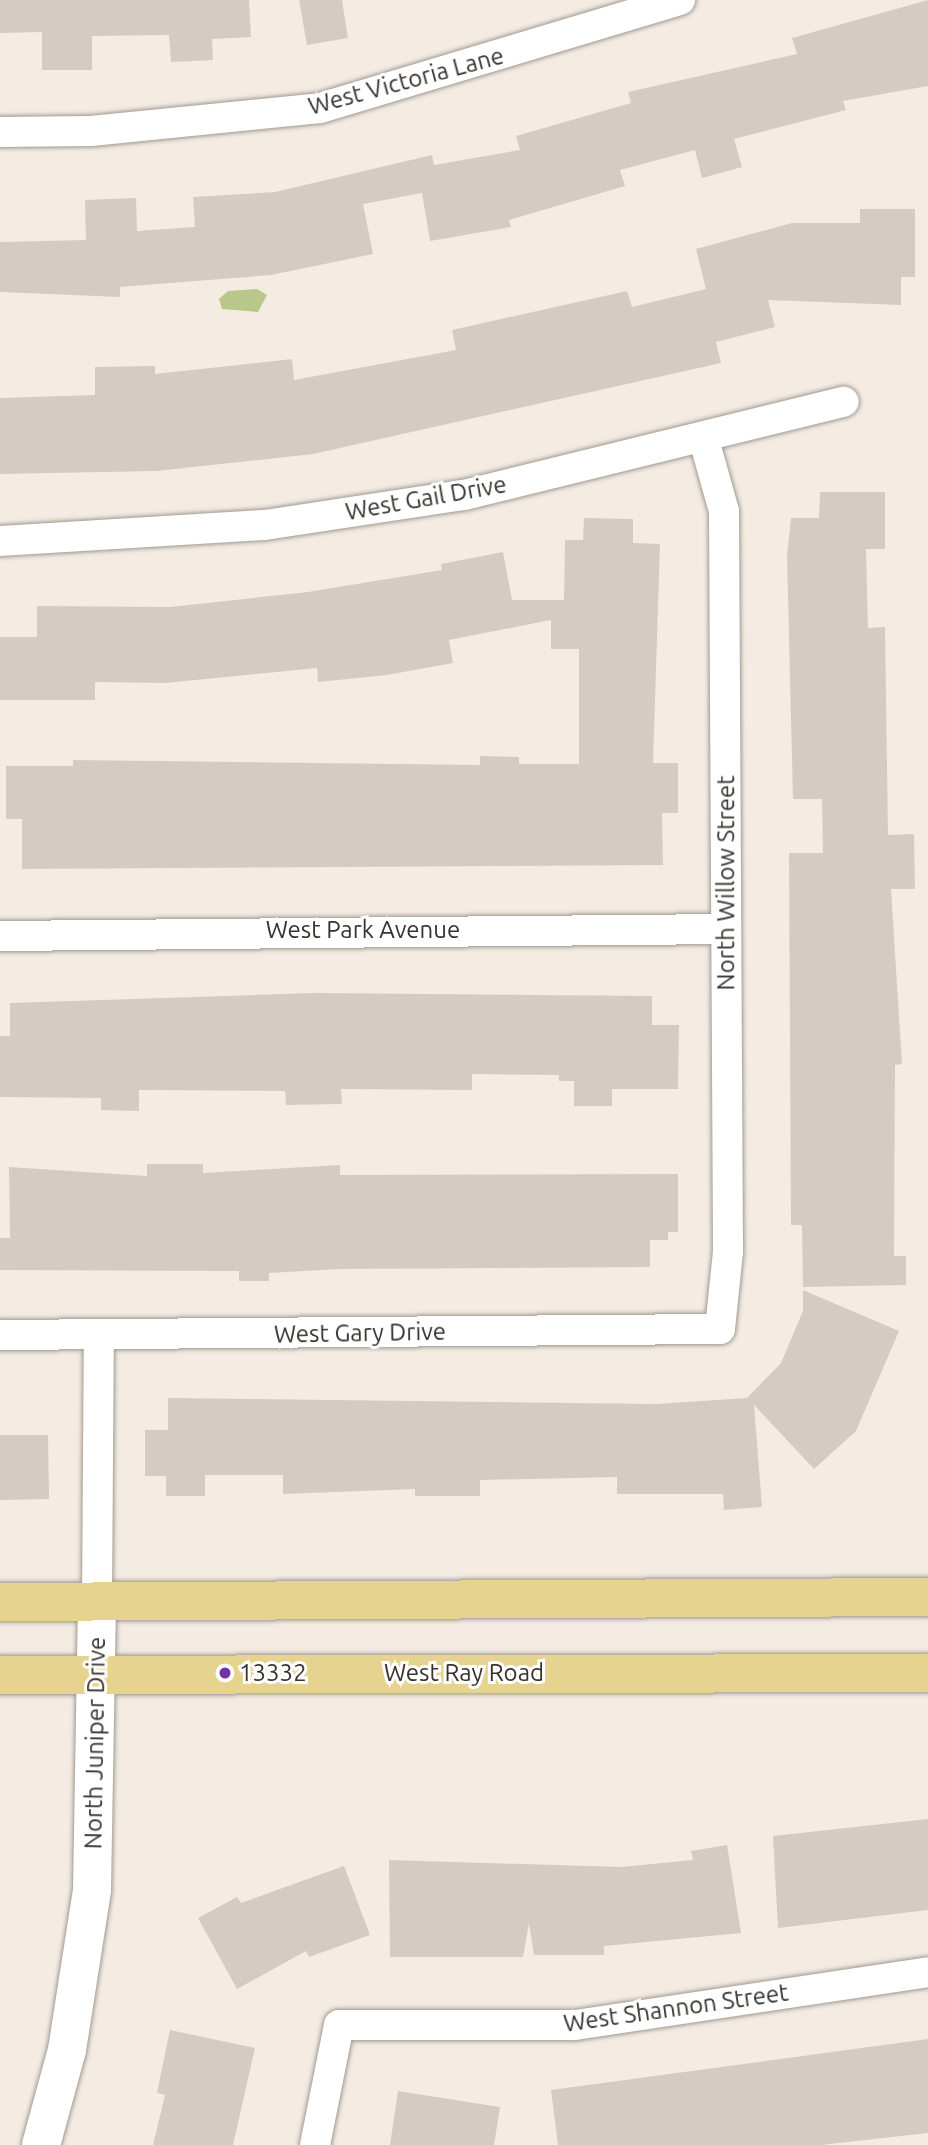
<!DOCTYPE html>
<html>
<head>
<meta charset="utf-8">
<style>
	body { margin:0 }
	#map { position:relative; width:928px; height:2145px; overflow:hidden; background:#f4ece3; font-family:Ubuntu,sans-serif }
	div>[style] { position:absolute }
	.water>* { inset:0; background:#b9c78a }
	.building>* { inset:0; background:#d6cac5 }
	.roads { filter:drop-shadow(0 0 2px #a19a92) drop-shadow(0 0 2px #a19a92) }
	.street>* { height:30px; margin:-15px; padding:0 15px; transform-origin:15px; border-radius:15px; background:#fff }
	.secondary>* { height:38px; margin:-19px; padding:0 19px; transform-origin:19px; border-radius:19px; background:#fff }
	.primary>* { height:38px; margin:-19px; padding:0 19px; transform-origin:19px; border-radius:19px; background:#e5d38f }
	.dots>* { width:19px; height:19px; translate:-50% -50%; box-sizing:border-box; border:4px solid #fff; border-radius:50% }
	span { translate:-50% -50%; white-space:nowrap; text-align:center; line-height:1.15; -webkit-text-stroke:6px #fff; paint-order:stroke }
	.street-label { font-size:24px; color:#373430 }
	.poi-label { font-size:24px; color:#373430 }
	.left { translate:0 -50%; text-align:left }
</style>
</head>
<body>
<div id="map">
	<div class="water">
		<i style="clip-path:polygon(257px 289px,267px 295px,258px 312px,222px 309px,219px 299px,228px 291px)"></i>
	</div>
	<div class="building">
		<i style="clip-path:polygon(0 0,249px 0,251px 37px,212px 39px,213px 60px,171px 62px,169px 35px,92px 36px,92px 70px,42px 70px,42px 32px,0 33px)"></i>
		<i style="clip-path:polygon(299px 0,342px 0,348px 38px,307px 45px)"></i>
		<i style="clip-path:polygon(928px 0,928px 86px,843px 101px,846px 110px,734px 139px,742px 167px,702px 178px,695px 150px,620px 170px,625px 186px,509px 220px,511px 227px,430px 241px,422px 193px,363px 204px,373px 254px,271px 275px,120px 287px,120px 297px,0 292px,0 242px,86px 240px,85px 200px,136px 198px,137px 231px,195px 227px,193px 197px,275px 192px,432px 155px,434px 165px,520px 150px,516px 136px,631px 103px,628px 92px,797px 54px,792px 38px)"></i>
		<i style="clip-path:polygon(860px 209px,915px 209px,915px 277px,901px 277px,901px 305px,768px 300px,775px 327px,716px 342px,721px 363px,313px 454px,156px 471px,0 474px,0 398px,95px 395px,95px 367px,155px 366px,155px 374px,292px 359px,294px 380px,456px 350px,452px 330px,627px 291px,632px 307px,706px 289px,696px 249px,792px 223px,860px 223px)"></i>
		<i style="clip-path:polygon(820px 492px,885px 492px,885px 549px,866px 549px,868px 628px,885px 627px,888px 835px,914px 834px,915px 889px,891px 889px,902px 1064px,895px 1065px,894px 1256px,906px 1256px,906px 1285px,803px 1287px,802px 1225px,791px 1225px,789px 853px,823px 853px,822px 799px,793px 799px,787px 556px,791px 518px,819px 518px)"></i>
		<i style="clip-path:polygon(584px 518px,633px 519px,633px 543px,660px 544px,653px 763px,678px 763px,678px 813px,662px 813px,663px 865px,22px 869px,22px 819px,6px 819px,6px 766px,73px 766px,73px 760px,480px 765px,480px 756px,519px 757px,519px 764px,579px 764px,579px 649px,551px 649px,551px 620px,449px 640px,453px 663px,387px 675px,318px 682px,317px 668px,165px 683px,95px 682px,95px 700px,0 700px,0 637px,37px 637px,37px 606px,170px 607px,308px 592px,442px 570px,441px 564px,503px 552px,512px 600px,564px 600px,565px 540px,583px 540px)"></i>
		<i style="clip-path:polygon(313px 993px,652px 996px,652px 1025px,679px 1025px,678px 1089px,612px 1089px,612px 1106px,574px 1106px,574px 1081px,559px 1081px,559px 1075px,472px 1074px,472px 1090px,341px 1089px,342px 1104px,286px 1105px,285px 1091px,139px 1090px,139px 1111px,101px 1110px,101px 1098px,0 1097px,0 1036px,10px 1036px,10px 1003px)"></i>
		<i style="clip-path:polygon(147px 1164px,203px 1164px,203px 1173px,340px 1165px,340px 1175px,678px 1174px,678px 1232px,668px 1232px,668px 1240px,650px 1240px,650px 1267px,340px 1269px,269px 1273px,269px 1281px,239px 1281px,239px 1271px,0 1270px,0 1238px,10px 1238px,9px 1167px,147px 1176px)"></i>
		<i style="clip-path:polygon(803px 1290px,899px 1331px,856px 1431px,814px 1469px,754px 1405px,762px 1507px,724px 1510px,723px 1494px,617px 1494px,617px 1477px,480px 1480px,480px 1496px,415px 1496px,415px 1489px,283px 1494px,283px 1475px,205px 1475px,205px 1496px,166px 1496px,166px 1476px,145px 1476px,145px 1430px,168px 1430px,168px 1398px,657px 1404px,747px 1398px,781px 1363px,803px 1311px)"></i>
		<i style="clip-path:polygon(0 1435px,48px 1435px,49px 1499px,0 1500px)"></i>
		<i style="clip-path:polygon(928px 1819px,928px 1910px,778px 1928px,773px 1836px)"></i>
		<i style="clip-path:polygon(727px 1845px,741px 1933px,604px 1946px,604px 1955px,534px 1955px,529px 1923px,523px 1957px,390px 1957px,389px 1860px,621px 1867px,693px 1860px,691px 1851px)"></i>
		<i style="clip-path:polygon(344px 1866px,370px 1935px,309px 1957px,306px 1951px,237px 1989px,198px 1918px,237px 1897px,241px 1903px)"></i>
		<i style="clip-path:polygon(170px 2030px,255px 2048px,233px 2145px,153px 2145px,165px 2095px,157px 2093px)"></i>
		<i style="clip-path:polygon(928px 2039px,928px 2133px,821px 2145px,558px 2145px,551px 2090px)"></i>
		<i style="clip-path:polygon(398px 2091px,500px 2107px,494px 2145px,390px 2145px)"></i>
	</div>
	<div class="roads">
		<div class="street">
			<i style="left:0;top:132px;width:91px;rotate:-0.6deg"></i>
			<i style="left:91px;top:131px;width:230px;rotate:-5.7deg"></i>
			<i style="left:320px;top:108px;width:376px;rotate:-16.7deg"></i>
			<i style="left:0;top:541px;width:265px;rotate:-3.5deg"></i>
			<i style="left:265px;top:525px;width:201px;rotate:-8.6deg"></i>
			<i style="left:464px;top:495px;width:391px;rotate:-13.8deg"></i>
			<i style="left:0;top:936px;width:726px;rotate:-0.55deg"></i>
			<i style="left:0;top:1335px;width:720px;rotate:-0.48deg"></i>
			<i style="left:720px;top:1329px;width:78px;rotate:-84.1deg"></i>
			<i style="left:728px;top:1251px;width:740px;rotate:-90.31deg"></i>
			<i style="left:724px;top:511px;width:74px;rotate:-105.7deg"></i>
			<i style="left:97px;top:1601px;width:265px;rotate:-89.6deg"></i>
			<i style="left:315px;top:2145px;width:122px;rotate:-78.7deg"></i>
			<i style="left:339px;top:2025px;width:236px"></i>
			<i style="left:575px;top:2025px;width:357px;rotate:-8.5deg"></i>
		</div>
		<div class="secondary">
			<i style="left:41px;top:2145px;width:98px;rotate:-74.7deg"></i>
			<i style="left:67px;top:2050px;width:162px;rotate:-81.1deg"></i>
			<i style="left:92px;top:1890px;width:289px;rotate:-89deg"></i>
		</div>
		<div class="primary">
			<i style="left:0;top:1602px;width:928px;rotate:-0.31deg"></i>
			<i style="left:0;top:1675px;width:928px;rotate:-0.12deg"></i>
		</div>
	</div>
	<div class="dots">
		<i style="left:225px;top:1673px;background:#7331a6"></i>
	</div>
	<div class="street-label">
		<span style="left:406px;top:81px;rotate:-15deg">West Victoria Lane</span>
		<span style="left:426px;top:498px;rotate:-10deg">West Gail Drive</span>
		<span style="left:726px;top:883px;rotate:-90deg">North Willow Street</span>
		<span style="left:363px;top:930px">West Park Avenue</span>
		<span style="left:360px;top:1333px;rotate:-1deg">West Gary Drive</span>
		<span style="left:464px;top:1673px">West Ray Road</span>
		<span style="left:95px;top:1743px;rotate:-89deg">North Juniper Drive</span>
		<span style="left:676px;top:2008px;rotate:-8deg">West Shannon Street</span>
	</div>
	<div class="poi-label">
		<span class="left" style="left:239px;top:1673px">13332</span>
	</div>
</div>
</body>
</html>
